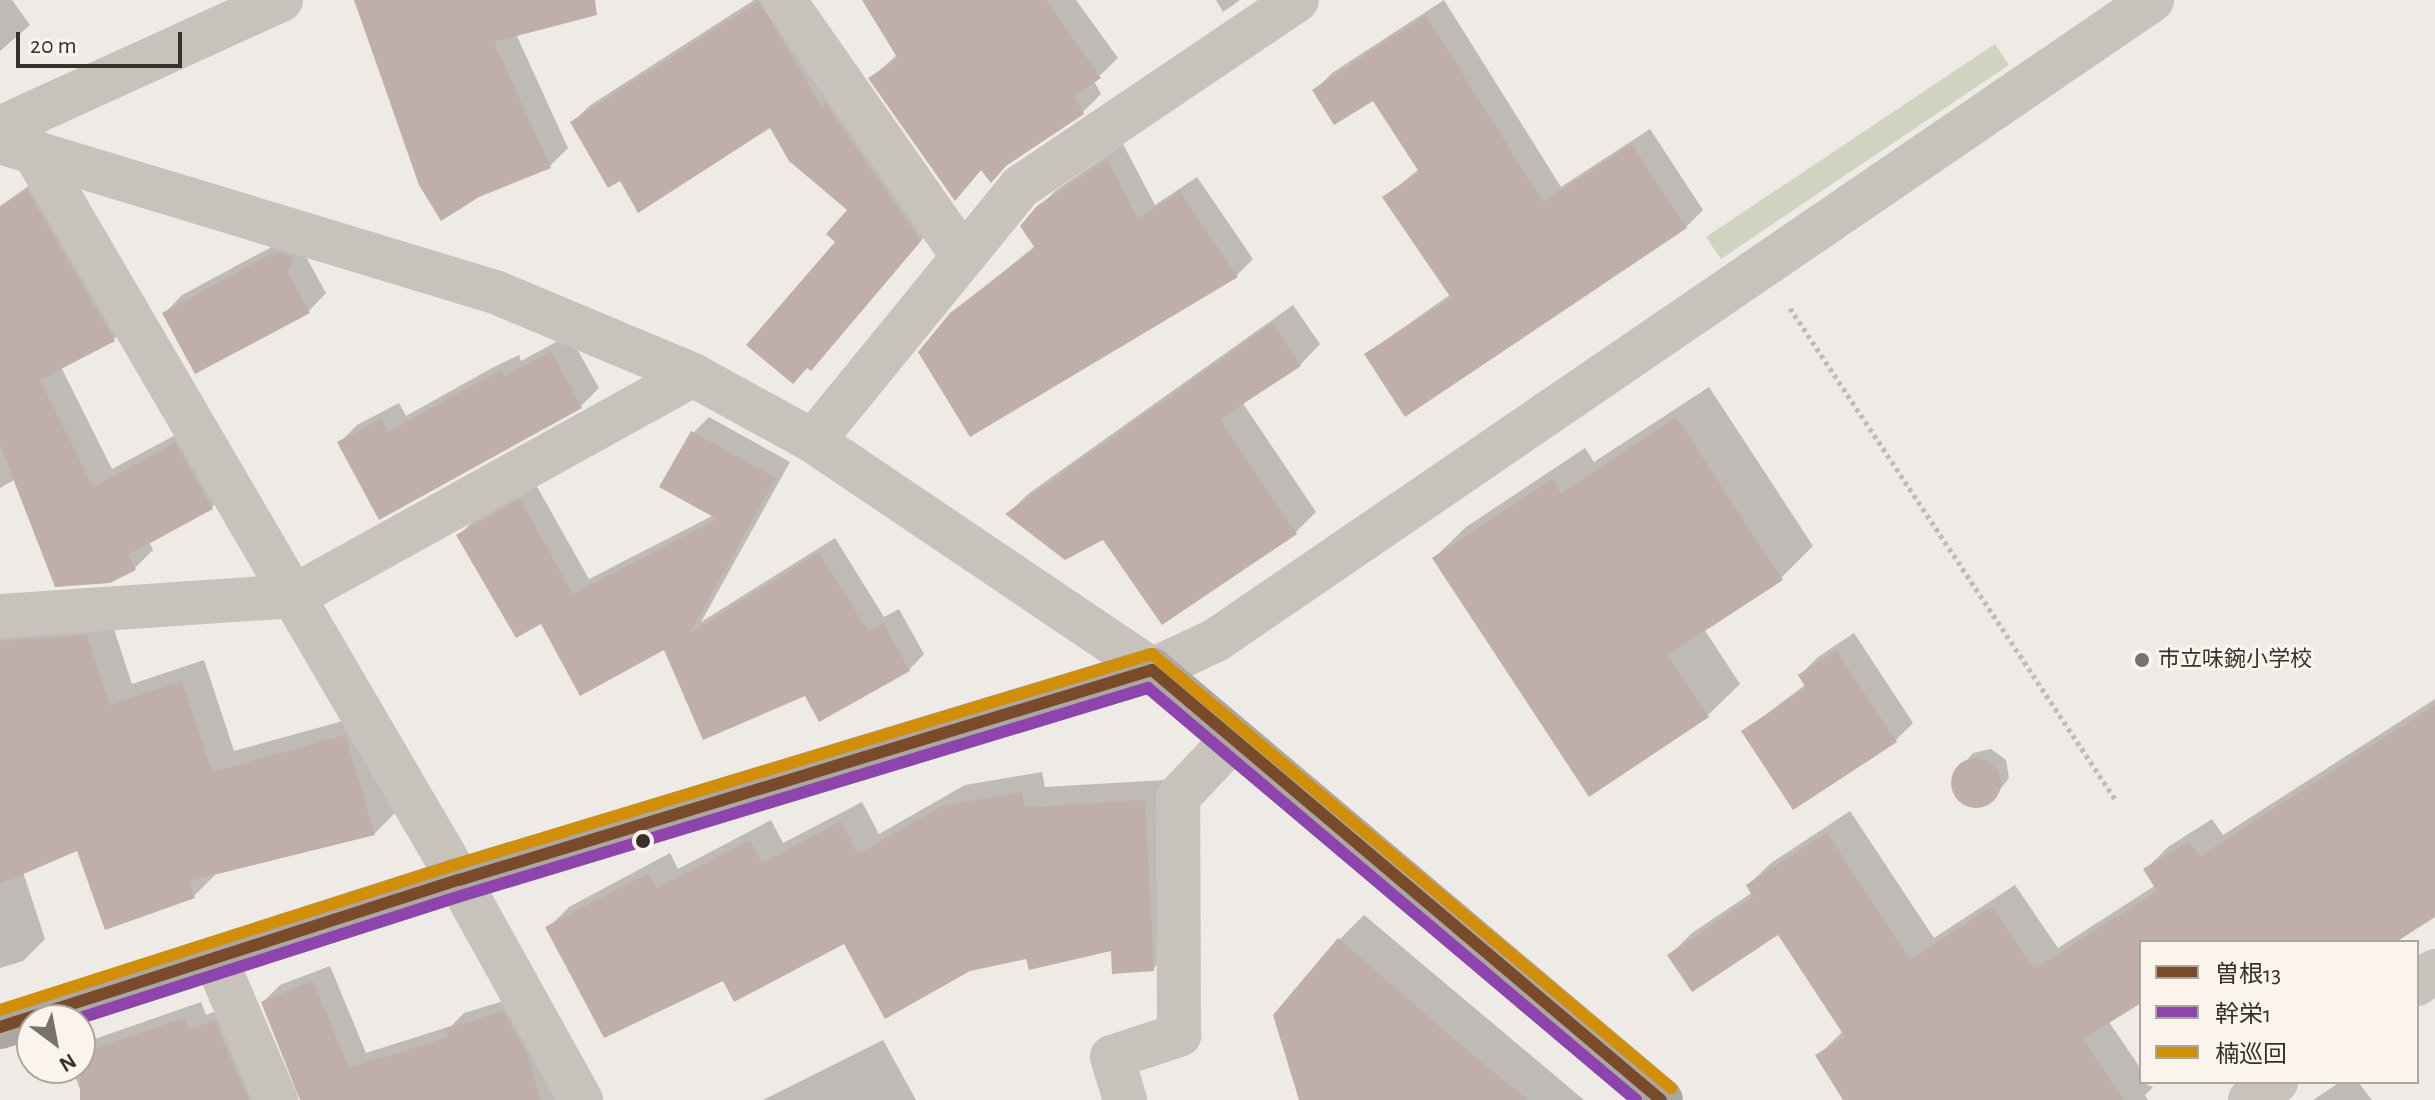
<!DOCTYPE html>
<html>
<head>
<meta charset="utf-8">
<style>
	body { margin:0 }
	#map { position:relative; width:2435px; height:1100px; overflow:hidden; background:#eeeae5; font-family:"Alegreya Sans","Noto Sans JP",sans-serif }
	div>[style] { position:absolute }
	.green>* { inset:0; background:#cfd3c0 }
	.shadow>* { inset:0; background:#0003 }
	.building>* { inset:0; background:#c0afa8 }
	.round { border-radius:50% }
	.path>* { height:5px; margin-top:-2.5px; transform-origin:0; background:repeating-linear-gradient(90deg,#c0bbb6 0 4px,transparent 0 8px) }
	.minor>* { height:44px; margin:-22px; padding:0 22px; transform-origin:22px; border-radius:22px; background:#c8c2bd }
	.major>* { height:44px; margin:-22px; padding:0 22px; transform-origin:22px; border-radius:22px; background:#ada7a2 }
	.bus-1>* { height:12px; margin:-6px; padding:0 6px; transform-origin:6px; border-radius:6px; background:#7a4b2a }
	.bus-2>* { height:12px; margin:-6px; padding:0 6px; transform-origin:6px; border-radius:6px; background:#8e44ad }
	.bus-3>* { height:12px; margin:-6px; padding:0 6px; transform-origin:6px; border-radius:6px; background:#d18e09 }
	.dots>* { width:22px; height:22px; translate:-50% -50%; box-sizing:border-box; border:4px solid #faf4ed; border-radius:50% }
	span { translate:-50% -50%; white-space:nowrap; text-align:center; line-height:1.15; -webkit-text-stroke:6px #faf4ed; paint-order:stroke }
	.poi-label { font-size:22px; color:#39302b }
	.left { translate:0 -50%; text-align:left }
	.legend { position:absolute; left:2139px; top:940px; width:280px; height:144px; box-sizing:border-box; background:#faf4ed; border:2px solid #ada69f; margin:0; padding:10px 14px; list-style:none; font-size:24px; color:#39302b }
	.legend li { display:flex; align-items:center; gap:16px; height:40px }
	.legend b { width:40px; border:2px solid #ada69f }
	.north { position:absolute; left:16px; top:1004px; width:80px; height:80px; box-sizing:border-box; background:#faf4ed; border:2px solid #ada69f; border-radius:50%; rotate:148deg; font-size:22px; font-weight:700; line-height:32px; text-align:center; color:#39302b }
	.north::after { content:''; display:block; margin:auto; width:28px; height:36px; background:#78716c; clip-path:polygon(50% 0,100% 100%,50% 72%,0 100%) }
	.scale { position:absolute; left:16px; top:32px; width:166px; height:36px; box-sizing:border-box; border:4px solid #39302b; border-top:0; padding-left:10px; font-size:24px; line-height:28px; white-space:nowrap; color:#39302b; -webkit-text-stroke:6px #faf4ed; paint-order:stroke }
</style>
</head>
<body>
<div id="map">
	<div class="green">
		<i style="clip-path:polygon(1995px 44px,2009px 65px,1721px 259px,1706px 237px)"></i>
	</div>
	<div class="shadow">
		<i style="clip-path:polygon(0 0,12px 0,30px 25px,0 51px)"></i>
		<i style="clip-path:polygon(359px 0,586px 0,516px 34px,568px 148px,550px 166px)"></i>
		<i style="clip-path:polygon(754px 0,786px 0,937px 222px,811px 369px,837px 241px,850px 209px,770px 125px,620px 179px,572px 123px,589px 106px)"></i>
		<i style="clip-path:polygon(865px 0,1076px 0,1118px 58px,1094px 81px,1101px 94px,1083px 112px,983px 168px,955px 198px,871px 78px,898px 54px)"></i>
		<i style="clip-path:polygon(1216px 0,1240px 0,1223px 12px)"></i>
		<i style="clip-path:polygon(1444px 0,1561px 187px,1650px 129px,1703px 210px,1686px 227px,1366px 354px,1451px 294px,1385px 197px,1419px 169px,1373px 98px,1315px 90px,1332px 73px)"></i>
		<i style="clip-path:polygon(1123px 144px,1155px 205px,1197px 177px,1253px 259px,1237px 275px,971px 434px,951px 314px,1035px 246px,1039px 207px,1056px 190px)"></i>
		<i style="clip-path:polygon(47px 173px,133px 321px,114px 339px,61px 367px,112px 469px,194px 425px,231px 488px,212px 507px,149px 541px,153px 550px,135px 568px,16px 479px,0 488px,0 206px)"></i>
		<i style="clip-path:polygon(294px 235px,326px 293px,309px 311px,165px 313px,182px 295px)"></i>
		<i style="clip-path:polygon(1293px 305px,1320px 344px,1300px 365px,1242px 402px,1316px 512px,1296px 532px,1104px 537px,1008px 514px,1028px 494px)"></i>
		<i style="clip-path:polygon(569px 335px,599px 388px,581px 406px,380px 518px,340px 442px,357px 425px,399px 403px,406px 416px,492px 368px,519px 355px,521px 361px)"></i>
		<i style="clip-path:polygon(1709px 387px,1813px 546px,1781px 578px,1704px 629px,1740px 684px,1708px 715px,1434px 558px,1466px 527px,1585px 448px,1594px 462px)"></i>
		<i style="clip-path:polygon(709px 417px,790px 462px,701px 622px,835px 538px,884px 617px,899px 609px,924px 654px,909px 670px,806px 693px,665px 648px,542px 621px,459px 535px,474px 520px,536px 485px,589px 579px,714px 515px,693px 433px)"></i>
		<i style="clip-path:polygon(109px 614px,132px 684px,204px 660px,234px 751px,368px 714px,396px 812px,374px 834px,216px 874px,194px 896px,78px 848px,23px 872px,45px 939px,23px 961px,0 968px,0 623px)"></i>
		<i style="clip-path:polygon(1854px 633px,1913px 723px,1896px 740px,1793px 807px,1744px 731px,1806px 684px,1800px 675px,1818px 657px)"></i>
		<i style="clip-path:polygon(2435px 699px,2435px 915px,2361px 942px,2141px 942px,2141px 1000px,2109px 1022px,2141px 1069px,2141px 1082px,2153px 1087px,2145px 1095px,2148px 1100px,1845px 1100px,1818px 1056px,1843px 1031px,1778px 932px,1670px 955px,1692px 933px,1753px 892px,1748px 885px,1771px 863px,1850px 811px,1934px 938px,2015px 885px,2058px 948px,2156px 885px,2146px 869px,2168px 847px,2212px 819px,2223px 835px)"></i>
		<i style="clip-path:polygon(1991px 749px,2006px 760px,2009px 778px,1989px 804px,1970px 807px,1955px 796px,1952px 778px,1973px 753px)"></i>
		<i style="clip-path:polygon(1042px 772px,1045px 787px,1165px 780px,1174px 948px,1153px 969px,1112px 949px,1028px 957px,844px 941px,724px 979px,548px 928px,569px 907px,670px 853px,678px 869px,771px 820px,783px 843px,862px 802px,879px 834px,965px 785px)"></i>
		<i style="clip-path:polygon(1364px 915px,1584px 1100px,1320px 1100px,1339px 940px)"></i>
		<i style="clip-path:polygon(330px 966px,366px 1053px,451px 1026px,464px 1013px,520px 996px,563px 1100px,301px 1100px,263px 1002px,280px 985px)"></i>
		<i style="clip-path:polygon(201px 1002px,206px 1015px,231px 1005px,276px 1100px,84px 1100px,72px 1068px,80px 1068px,80px 1048px,86px 1042px)"></i>
		<i style="clip-path:polygon(883px 1040px,916px 1100px,763px 1100px)"></i>
		<i style="clip-path:polygon(2340px 1082px,2358px 1082px,2372px 1100px,2313px 1100px)"></i>
	</div>
	<div class="building">
		<i style="clip-path:polygon(354px 0,595px 0,597px 15px,494px 42px,551px 168px,479px 197px,441px 221px,419px 185px)"></i>
		<i style="clip-path:polygon(862px 0,1046px 0,1101px 78px,1075px 96px,1084px 114px,1006px 166px,991px 183px,981px 170px,955px 201px,868px 78px,898px 59px)"></i>
		<i style="clip-path:polygon(759px 1px,822px 107px,826px 104px,921px 241px,811px 371px,807px 368px,793px 384px,746px 345px,835px 242px,826px 234px,847px 210px,789px 161px,770px 128px,638px 213px,620px 181px,608px 188px,570px 122px)"></i>
		<i style="clip-path:polygon(1426px 15px,1543px 202px,1632px 144px,1687px 228px,1405px 417px,1364px 354px,1451px 298px,1382px 197px,1419px 172px,1373px 101px,1334px 125px,1312px 90px)"></i>
		<i style="clip-path:polygon(1107px 159px,1138px 219px,1180px 191px,1238px 277px,970px 437px,918px 352px,950px 313px,1035px 248px,1020px 226px,1037px 206px)"></i>
		<i style="clip-path:polygon(27px 190px,115px 341px,40px 380px,93px 487px,175px 443px,213px 509px,128px 555px,136px 570px,110px 583px,55px 587px,0 445px,0 207px)"></i>
		<i style="clip-path:polygon(275px 252px,293px 257px,288px 272px,310px 313px,195px 374px,162px 313px)"></i>
		<i style="clip-path:polygon(1272px 323px,1301px 366px,1220px 419px,1297px 534px,1162px 625px,1103px 540px,1065px 560px,1005px 514px)"></i>
		<i style="clip-path:polygon(551px 351px,582px 408px,379px 520px,337px 442px,381px 419px,388px 432px,473px 385px,501px 371px,504px 377px)"></i>
		<i style="clip-path:polygon(1676px 417px,1783px 580px,1668px 655px,1709px 717px,1589px 797px,1432px 558px,1552px 479px,1561px 493px)"></i>
		<i style="clip-path:polygon(691px 431px,776px 478px,690px 633px,819px 552px,868px 631px,883px 623px,910px 671px,819px 722px,805px 696px,703px 740px,664px 650px,580px 696px,541px 624px,516px 638px,456px 535px,520px 499px,573px 594px,717px 519px,659px 487px)"></i>
		<i style="clip-path:polygon(87px 635px,110px 705px,182px 681px,212px 772px,345px 735px,375px 835px,189px 881px,195px 898px,105px 930px,77px 851px,0 884px,0 641px)"></i>
		<i style="clip-path:polygon(1836px 650px,1897px 742px,1793px 810px,1741px 731px,1806px 688px,1798px 675px)"></i>
		<i style="clip-path:polygon(2435px 705px,2435px 917px,2396px 942px,2141px 942px,2141px 1003px,2083px 1039px,2124px 1100px,1843px 1100px,1815px 1055px,1845px 1037px,1778px 935px,1692px 992px,1667px 955px,1753px 897px,1746px 885px,1827px 832px,1910px 960px,1992px 906px,2034px 969px,2157px 891px,2143px 869px,2189px 841px,2200px 856px)"></i>
		<i class="round" style="left:1951px;top:758px;width:50px;height:50px"></i>
		<i style="clip-path:polygon(1022px 792px,1025px 807px,1145px 800px,1154px 971px,1112px 974px,1111px 951px,1029px 970px,1026px 959px,970px 971px,885px 1019px,844px 944px,734px 1002px,723px 981px,604px 1038px,545px 927px,648px 873px,656px 888px,750px 840px,762px 863px,841px 821px,858px 854px,942px 806px)"></i>
		<i style="clip-path:polygon(1338px 938px,1474px 1056px,1528px 1100px,1299px 1100px,1273px 1015px)"></i>
		<i style="clip-path:polygon(313px 981px,349px 1068px,448px 1037px,445px 1029px,503px 1011px,528px 1056px,541px 1100px,300px 1100px,261px 1002px)"></i>
		<i style="clip-path:polygon(185px 1017px,189px 1030px,214px 1020px,249px 1100px,80px 1100px,80px 1054px)"></i>
	</div>
	<div class="path">
		<i style="left:1790px;top:308px;width:592px;rotate:56.5deg"></i>
	</div>
	<div class="minor">
		<i style="left:784px;top:0;width:313px;rotate:55.1deg"></i>
		<i style="left:0;top:128px;width:309px;rotate:-24.5deg"></i>
		<i style="left:0;top:142px;width:517px;rotate:16.86deg"></i>
		<i style="left:495px;top:292px;width:215px;rotate:22.7deg"></i>
		<i style="left:693px;top:375px;width:137px;rotate:28.8deg"></i>
		<i style="left:813px;top:441px;width:409px;rotate:34deg"></i>
		<i style="left:1152px;top:670px;width:71px;rotate:-25.1deg"></i>
		<i style="left:1216px;top:640px;width:1134px;rotate:-34.36deg"></i>
		<i style="left:32px;top:149px;width:847px;rotate:59.71deg"></i>
		<i style="left:459px;top:880px;width:252px;rotate:61deg"></i>
		<i style="left:813px;top:441px;width:328px;rotate:-50.8deg"></i>
		<i style="left:1020px;top:187px;width:334px;rotate:-34deg"></i>
		<i style="left:0;top:616px;width:295px;rotate:-3.9deg"></i>
		<i style="left:294px;top:596px;width:456px;rotate:-29deg"></i>
		<i style="left:215px;top:958px;width:155px;rotate:66.8deg"></i>
		<i style="left:2417px;top:984px;width:22px;rotate:-36deg"></i>
		<i style="left:1125px;top:1100px;width:45px;rotate:-106.8deg"></i>
		<i style="left:1112px;top:1057px;width:71px;rotate:-18.2deg"></i>
		<i style="left:1179px;top:1035px;width:238px;rotate:-90.2deg"></i>
		<i style="left:1178px;top:797px;width:80px;rotate:-46.5deg"></i>
		<i style="left:2250px;top:1100px;width:32px;rotate:-35deg"></i>
	</div>
	<div class="major">
		<i style="left:0;top:1027px;width:482px;rotate:-17.8deg"></i>
		<i style="left:459px;top:880px;width:724px;rotate:-16.86deg"></i>
		<i style="left:1152px;top:670px;width:666px;rotate:40.19deg"></i>
	</div>
	<div class="bus-1">
		<i style="left:0;top:1027px;width:482px;rotate:-17.8deg"></i>
		<i style="left:459px;top:880px;width:724px;rotate:-16.86deg"></i>
		<i style="left:1152px;top:670px;width:666px;rotate:40.19deg"></i>
	</div>
	<div class="bus-2">
		<i style="left:74px;top:1020px;width:410px;rotate:-17.8deg"></i>
		<i style="left:464px;top:895px;width:715px;rotate:-16.84deg"></i>
		<i style="left:1148px;top:688px;width:639px;rotate:40.17deg"></i>
	</div>
	<div class="bus-3">
		<i style="left:0;top:1010px;width:477px;rotate:-17.7deg"></i>
		<i style="left:454px;top:865px;width:729px;rotate:-16.82deg"></i>
		<i style="left:1152px;top:654px;width:677px;rotate:39.9deg"></i>
	</div>
	<div class="dots">
		<i style="left:2142px;top:660px;background:#78716c"></i>
		<i style="left:643px;top:841px;background:#39302b"></i>
	</div>
	<div class="poi-label">
		<span class="left" style="left:2158px;top:660px">市立味鋺小学校</span>
	</div>
	<ul class="legend">
	<li><b style="height:10px;background:#7a4b2a"></b>曽根13</li>
	<li><b style="height:10px;background:#8e44ad"></b>幹栄1</li>
	<li><b style="height:10px;background:#d18e09"></b>楠巡回</li>
	</ul>
	<div class="north">N</div>
	<div class="scale">20 m</div>
</div>
</body>
</html>
